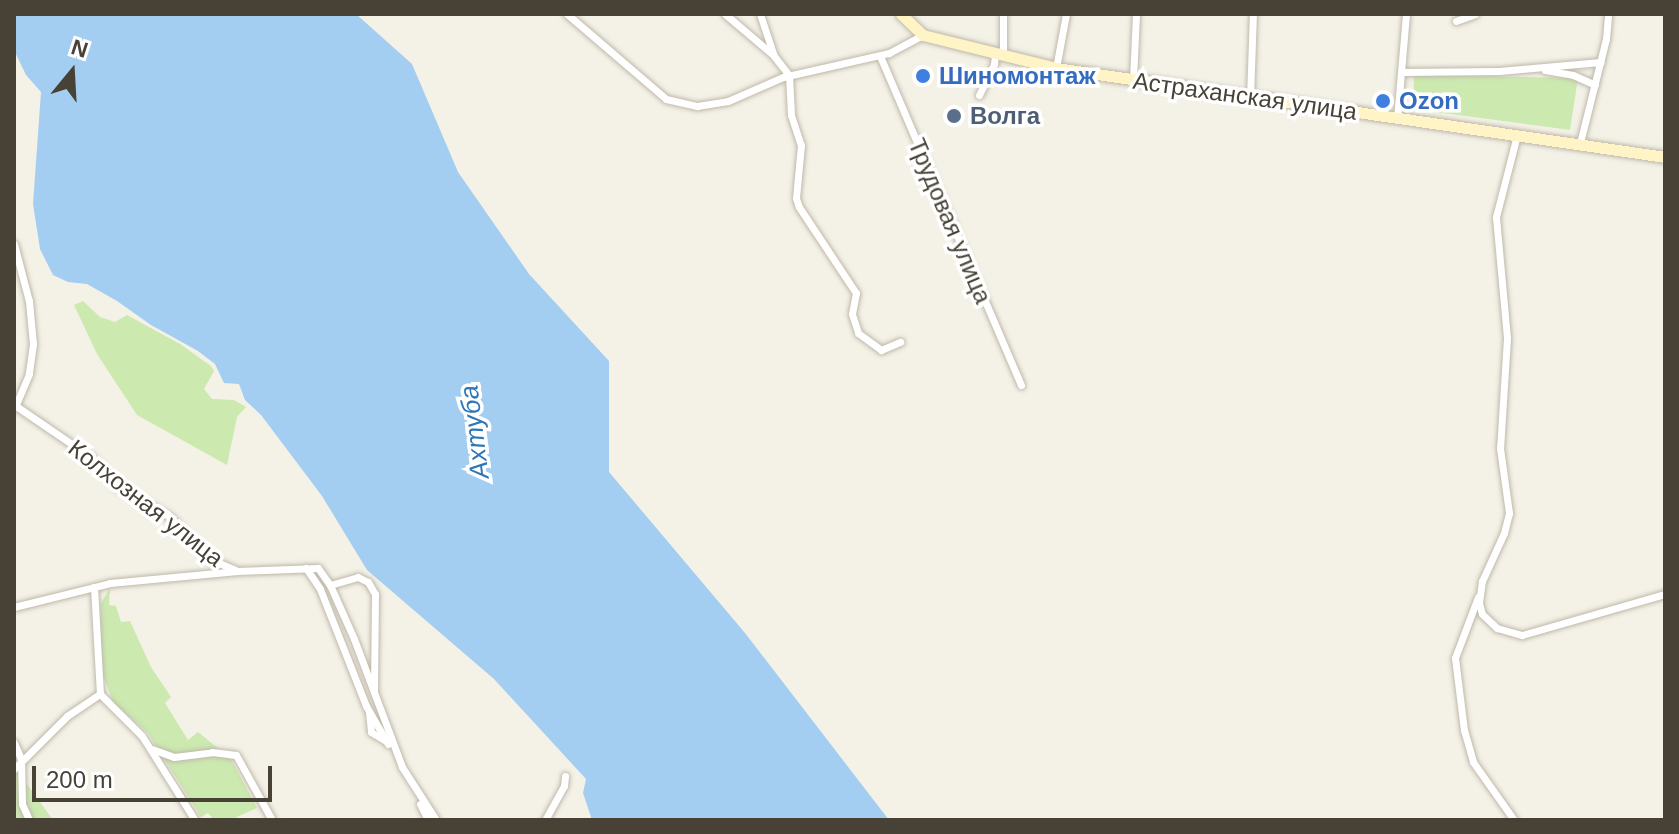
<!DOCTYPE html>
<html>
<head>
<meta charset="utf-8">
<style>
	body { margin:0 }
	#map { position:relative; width:1679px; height:834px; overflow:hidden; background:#f4f1e7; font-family:Helvetica,sans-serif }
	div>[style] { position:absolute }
	.green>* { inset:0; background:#cce9b0 }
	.water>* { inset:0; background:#a3cef1 }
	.roads { filter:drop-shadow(0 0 2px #bfb9aa) drop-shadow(0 0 2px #bfb9aa) }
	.minor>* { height:7px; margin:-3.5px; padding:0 3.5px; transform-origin:3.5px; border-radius:3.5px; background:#fff }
	.secondary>* { height:11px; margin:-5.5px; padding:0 5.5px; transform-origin:5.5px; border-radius:5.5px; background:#fff4c6 }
	.dots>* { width:22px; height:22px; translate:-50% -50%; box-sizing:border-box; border:4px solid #fff; border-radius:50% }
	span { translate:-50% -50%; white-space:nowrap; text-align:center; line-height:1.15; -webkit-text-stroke:7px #fff; paint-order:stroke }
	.shop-label { font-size:24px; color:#366cbe; font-weight:700 }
	.left { translate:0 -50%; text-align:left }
	.street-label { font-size:24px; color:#474136 }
	.service-label { font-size:24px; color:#4e5e75; font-weight:700 }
	.water-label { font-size:26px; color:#2e76b5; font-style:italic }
	.frame { position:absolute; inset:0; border:16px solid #474136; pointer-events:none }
	.north { position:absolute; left:32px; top:32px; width:80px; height:80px; -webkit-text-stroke:6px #fff; paint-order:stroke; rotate:18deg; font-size:22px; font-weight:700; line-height:32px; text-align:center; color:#474136 }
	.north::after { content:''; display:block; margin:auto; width:28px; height:36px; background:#474136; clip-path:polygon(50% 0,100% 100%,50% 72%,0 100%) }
	.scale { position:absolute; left:32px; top:766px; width:240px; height:36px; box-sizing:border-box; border:4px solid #474136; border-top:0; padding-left:10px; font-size:24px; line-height:28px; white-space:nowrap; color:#474136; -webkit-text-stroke:6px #fff; paint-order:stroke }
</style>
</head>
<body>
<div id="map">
	<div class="green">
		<i style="clip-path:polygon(1414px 75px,1578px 78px,1570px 130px,1413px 109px)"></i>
		<i style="clip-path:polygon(83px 301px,100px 317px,115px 322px,127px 315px,180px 344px,211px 366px,214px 371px,204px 389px,212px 399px,234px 400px,246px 407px,237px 417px,227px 465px,137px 415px,97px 354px,74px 305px)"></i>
		<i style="clip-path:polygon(110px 588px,109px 605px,116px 606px,121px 622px,130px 621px,151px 667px,171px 697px,165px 703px,188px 740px,198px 732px,231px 759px,257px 808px,230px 820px,214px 820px,208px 813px,201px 817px,148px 733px,113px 702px,101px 670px,100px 641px,101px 603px)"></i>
		<i style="clip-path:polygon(18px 772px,53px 820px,14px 820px,14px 776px)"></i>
	</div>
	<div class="water">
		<i style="clip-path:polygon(14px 14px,356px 14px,412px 64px,458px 172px,529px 274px,609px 361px,609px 472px,745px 633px,889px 820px,592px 820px,583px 793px,586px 779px,494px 679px,367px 570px,322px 496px,261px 415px,245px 400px,239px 384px,224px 383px,215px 364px,198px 351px,151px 325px,117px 301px,87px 284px,68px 282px,53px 275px,40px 249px,33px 204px,41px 92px,26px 75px,14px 50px)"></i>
	</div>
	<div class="roads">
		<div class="minor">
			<i style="left:567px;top:14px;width:130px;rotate:40.6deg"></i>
			<i style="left:666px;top:99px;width:32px;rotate:13deg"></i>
			<i style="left:697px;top:106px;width:31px;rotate:-9deg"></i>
			<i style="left:728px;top:101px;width:60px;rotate:-23.6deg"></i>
			<i style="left:783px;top:77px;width:109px;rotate:-12.8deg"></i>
			<i style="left:889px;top:53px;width:38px;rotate:-28deg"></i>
			<i style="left:725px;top:14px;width:62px;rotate:40.4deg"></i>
			<i style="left:760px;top:14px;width:44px;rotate:71.6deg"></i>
			<i style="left:774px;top:56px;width:24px;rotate:52deg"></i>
			<i style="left:789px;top:75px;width:40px;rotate:87.1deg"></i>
			<i style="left:791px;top:115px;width:32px;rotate:72deg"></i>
			<i style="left:801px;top:145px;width:53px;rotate:95.4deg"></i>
			<i style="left:796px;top:198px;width:9px;rotate:72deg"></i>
			<i style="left:799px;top:207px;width:103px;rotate:56.5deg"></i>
			<i style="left:856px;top:293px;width:21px;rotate:101deg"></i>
			<i style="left:852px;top:314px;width:20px;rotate:72deg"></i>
			<i style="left:858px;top:333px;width:29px;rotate:36deg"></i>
			<i style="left:881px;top:350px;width:21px;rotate:-23deg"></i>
			<i style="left:1456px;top:21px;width:20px;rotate:-20deg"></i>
			<i style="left:880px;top:56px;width:358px;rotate:66.8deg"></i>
			<i style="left:1003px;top:56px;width:42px;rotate:-90deg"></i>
			<i style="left:1056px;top:68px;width:55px;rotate:-79.5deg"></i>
			<i style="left:1545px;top:70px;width:28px;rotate:10deg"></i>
			<i style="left:1573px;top:75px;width:24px;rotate:24deg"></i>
			<i style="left:1402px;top:72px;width:97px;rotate:-0.6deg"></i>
			<i style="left:1499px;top:71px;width:102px;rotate:-5deg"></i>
			<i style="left:1133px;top:80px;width:66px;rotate:-87.4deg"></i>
			<i style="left:979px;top:95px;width:34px;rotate:-64deg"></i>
			<i style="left:994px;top:64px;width:10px;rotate:-84deg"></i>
			<i style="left:1250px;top:98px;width:84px;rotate:-88deg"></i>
			<i style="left:1397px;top:119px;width:105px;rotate:-85.1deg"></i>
			<i style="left:1517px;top:135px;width:85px;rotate:104.4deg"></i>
			<i style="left:1496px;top:217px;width:121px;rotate:84.8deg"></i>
			<i style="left:1507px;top:338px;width:110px;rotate:93.6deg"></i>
			<i style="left:1500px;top:448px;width:66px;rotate:82.1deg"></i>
			<i style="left:1509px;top:513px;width:21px;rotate:104deg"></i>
			<i style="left:1504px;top:533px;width:53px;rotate:114.6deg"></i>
			<i style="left:1482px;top:581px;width:22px;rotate:98deg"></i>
			<i style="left:1479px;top:603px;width:11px;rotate:75deg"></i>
			<i style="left:1482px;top:614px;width:21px;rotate:43deg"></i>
			<i style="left:1497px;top:628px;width:26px;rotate:16deg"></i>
			<i style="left:1522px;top:635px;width:149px;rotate:-16deg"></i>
			<i style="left:1580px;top:143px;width:107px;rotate:-76deg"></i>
			<i style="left:1606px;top:39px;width:25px;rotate:-85deg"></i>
			<i style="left:14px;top:244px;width:59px;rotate:75.3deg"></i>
			<i style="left:29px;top:301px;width:43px;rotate:84.7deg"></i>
			<i style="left:33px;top:344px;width:30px;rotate:98deg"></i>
			<i style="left:29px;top:374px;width:36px;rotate:113deg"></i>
			<i style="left:16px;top:406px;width:92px;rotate:34.4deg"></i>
			<i style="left:92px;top:458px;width:38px;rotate:48deg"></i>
			<i style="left:117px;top:486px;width:61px;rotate:30.3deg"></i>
			<i style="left:170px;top:517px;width:60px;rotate:45.7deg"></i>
			<i style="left:212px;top:560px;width:26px;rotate:23deg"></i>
			<i style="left:306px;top:568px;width:25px;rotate:56deg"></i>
			<i style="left:320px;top:589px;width:126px;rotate:68.5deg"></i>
			<i style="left:366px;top:706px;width:44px;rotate:59.9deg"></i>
			<i style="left:330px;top:585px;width:29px;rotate:-16deg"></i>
			<i style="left:358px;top:577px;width:11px;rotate:27deg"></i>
			<i style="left:368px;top:582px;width:14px;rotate:60deg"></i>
			<i style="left:375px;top:594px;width:98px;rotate:90.6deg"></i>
			<i style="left:94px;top:587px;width:107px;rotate:86.8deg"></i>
			<i style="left:100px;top:694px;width:59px;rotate:45deg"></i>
			<i style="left:142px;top:736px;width:99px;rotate:57.8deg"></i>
			<i style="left:1478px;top:597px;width:65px;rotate:110.7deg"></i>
			<i style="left:1455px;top:658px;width:73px;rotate:82.9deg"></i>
			<i style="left:1464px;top:730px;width:33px;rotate:74deg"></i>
			<i style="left:1473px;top:762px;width:71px;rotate:54.7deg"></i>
			<i style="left:14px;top:607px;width:99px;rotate:-14deg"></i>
			<i style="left:110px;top:583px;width:128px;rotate:-5.4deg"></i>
			<i style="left:237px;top:571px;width:81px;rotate:-2.1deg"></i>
			<i style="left:318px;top:568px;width:21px;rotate:55deg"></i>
			<i style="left:330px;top:585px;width:59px;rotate:66deg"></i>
			<i style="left:354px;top:639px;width:137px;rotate:69.4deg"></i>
			<i style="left:402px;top:767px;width:63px;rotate:57.3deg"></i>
			<i style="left:369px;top:712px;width:20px;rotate:84deg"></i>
			<i style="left:371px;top:732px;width:17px;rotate:31deg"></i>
			<i style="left:14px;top:743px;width:17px;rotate:66deg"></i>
			<i style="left:21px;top:759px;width:45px;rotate:88.7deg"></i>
			<i style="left:22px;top:804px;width:17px;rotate:66deg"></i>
			<i style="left:152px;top:749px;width:23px;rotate:20deg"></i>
			<i style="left:174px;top:757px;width:38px;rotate:-7deg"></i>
			<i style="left:212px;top:752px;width:24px;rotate:7deg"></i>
			<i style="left:236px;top:755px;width:74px;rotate:61deg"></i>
			<i style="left:14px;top:769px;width:75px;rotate:-45deg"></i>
			<i style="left:67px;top:716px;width:40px;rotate:-34deg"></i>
			<i style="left:420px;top:804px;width:18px;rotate:63deg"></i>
			<i style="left:545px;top:820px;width:39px;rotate:-61deg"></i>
			<i style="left:564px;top:786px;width:10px;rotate:-84deg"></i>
		</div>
		<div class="secondary">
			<i style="left:901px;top:14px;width:30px;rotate:44deg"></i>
			<i style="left:923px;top:35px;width:137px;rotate:13.9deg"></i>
			<i style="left:1056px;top:68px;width:615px;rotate:8.31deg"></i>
		</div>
	</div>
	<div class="dots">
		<i style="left:923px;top:76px;background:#3f7fe0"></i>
		<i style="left:1383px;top:101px;background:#3f7fe0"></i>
		<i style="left:954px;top:116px;background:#5c6f8a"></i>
	</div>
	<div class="shop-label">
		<span class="left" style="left:939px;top:76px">Шиномонтаж</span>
		<span class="left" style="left:1399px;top:101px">Ozon</span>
	</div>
	<div class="street-label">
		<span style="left:1245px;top:96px;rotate:8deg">Астраханская улица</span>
		<span style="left:950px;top:221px;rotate:67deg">Трудовая улица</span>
		<span style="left:146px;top:503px;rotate:38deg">Колхозная улица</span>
	</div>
	<div class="service-label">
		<span class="left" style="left:970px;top:116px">Волга</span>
	</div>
	<div class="water-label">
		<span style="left:475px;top:432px;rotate:-97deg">Ахтуба</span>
	</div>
	<div class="frame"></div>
	<div class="north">N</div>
	<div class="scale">200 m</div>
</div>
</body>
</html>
